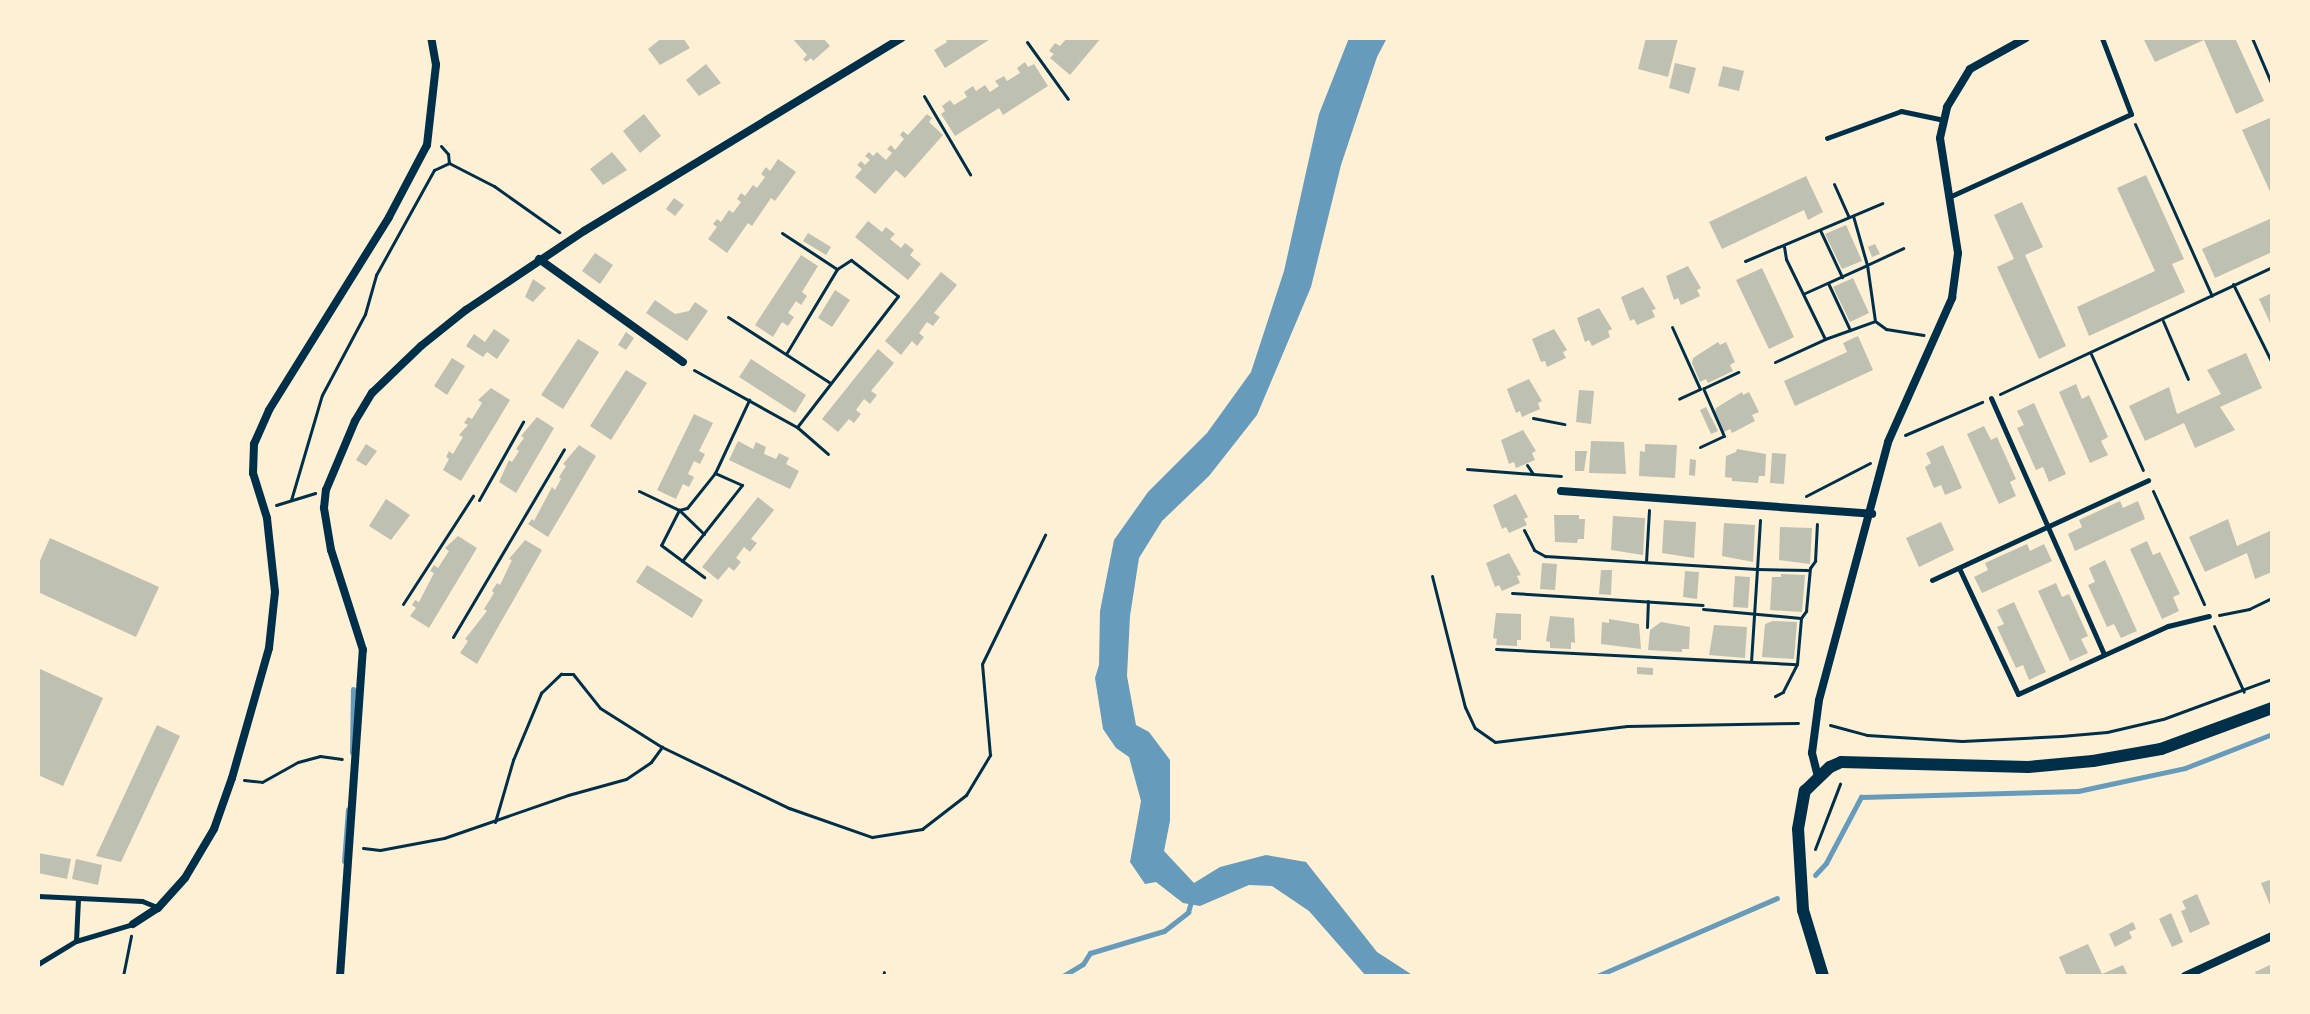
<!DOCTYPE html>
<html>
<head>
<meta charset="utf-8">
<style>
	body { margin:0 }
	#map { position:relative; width:2310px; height:1014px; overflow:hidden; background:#fdf0d5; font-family:"Titillium Web",sans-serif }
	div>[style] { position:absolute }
	.water>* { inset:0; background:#669bbc }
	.stream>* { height:5px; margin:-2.5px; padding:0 2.5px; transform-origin:2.5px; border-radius:2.5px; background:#669bbc }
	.building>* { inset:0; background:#bec0b2 }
	.path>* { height:3px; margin:-1.5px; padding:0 1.5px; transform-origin:1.5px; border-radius:1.5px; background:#003049 }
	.service>* { height:5px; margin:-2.5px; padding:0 2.5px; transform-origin:2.5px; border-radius:2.5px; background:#003049 }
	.minor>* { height:8px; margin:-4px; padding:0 4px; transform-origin:4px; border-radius:4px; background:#003049 }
	.tertiary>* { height:12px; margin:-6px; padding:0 6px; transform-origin:6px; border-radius:6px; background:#003049 }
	span { translate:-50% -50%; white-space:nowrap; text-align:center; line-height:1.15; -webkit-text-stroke:6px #fdf0d5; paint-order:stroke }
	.frame { position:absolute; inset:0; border:40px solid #fdf0d5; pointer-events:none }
</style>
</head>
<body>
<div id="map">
	<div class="water">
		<i style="clip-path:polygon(1349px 38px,1387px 38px,1377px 57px,1341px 165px,1311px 287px,1257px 415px,1209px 476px,1162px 521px,1139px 558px,1130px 616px,1127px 676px,1136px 725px,1149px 732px,1170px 760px,1170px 821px,1164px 851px,1194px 883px,1220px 867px,1266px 855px,1306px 862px,1377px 952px,1414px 976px,1366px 976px,1309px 911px,1272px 886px,1249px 885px,1200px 906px,1183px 903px,1156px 882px,1145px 884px,1130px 862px,1141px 801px,1129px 757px,1116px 748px,1103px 729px,1095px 678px,1099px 665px,1100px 611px,1114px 540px,1148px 492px,1207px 433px,1251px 372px,1284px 271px,1319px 114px)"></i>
	</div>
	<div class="stream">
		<i style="left:352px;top:752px;width:63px;rotate:-89.1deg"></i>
		<i style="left:344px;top:861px;width:52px;rotate:-85.6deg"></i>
		<i style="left:1815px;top:875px;width:16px;rotate:-47deg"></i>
		<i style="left:1826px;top:863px;width:75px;rotate:-62.1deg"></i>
		<i style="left:1861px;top:797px;width:217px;rotate:-1.6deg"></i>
		<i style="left:2078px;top:791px;width:109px;rotate:-12.1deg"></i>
		<i style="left:2185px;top:768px;width:93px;rotate:-21.3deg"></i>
		<i style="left:1063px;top:976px;width:23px;rotate:-31deg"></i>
		<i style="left:1083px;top:964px;width:13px;rotate:-58deg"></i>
		<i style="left:1090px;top:953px;width:77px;rotate:-16.6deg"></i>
		<i style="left:1164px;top:931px;width:31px;rotate:-38deg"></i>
		<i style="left:1188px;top:912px;width:15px;rotate:-74deg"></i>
		<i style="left:1597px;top:976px;width:196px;rotate:-23.4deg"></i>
	</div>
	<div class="building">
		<i style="clip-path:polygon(662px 38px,683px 38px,690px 48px,660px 65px,648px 49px)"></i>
		<i style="clip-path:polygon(792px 38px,823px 38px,830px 46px,813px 61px,811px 58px,806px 62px,803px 59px,807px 55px)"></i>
		<i style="clip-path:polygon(945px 38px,952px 39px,992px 38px,945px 68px,934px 50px,947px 42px)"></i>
		<i style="clip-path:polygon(1067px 38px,1101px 38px,1070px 75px,1050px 58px,1054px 54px,1049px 51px,1055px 43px,1060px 46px)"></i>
		<i style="clip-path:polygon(1646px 38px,1678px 38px,1668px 77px,1638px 69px)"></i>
		<i style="clip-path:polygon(2143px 38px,2235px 38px,2264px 101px,2236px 114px,2204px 40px,2155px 62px)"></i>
		<i style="clip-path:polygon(1025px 62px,1028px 67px,1034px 64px,1048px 86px,1003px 115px,999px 108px,955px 136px,941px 114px,945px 111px,942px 106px,950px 100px,954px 105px,967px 97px,964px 92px,973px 86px,976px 91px,985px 85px,990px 92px,999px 86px,995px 81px,1004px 76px,1007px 81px,1020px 73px,1017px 68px)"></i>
		<i style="clip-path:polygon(1675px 63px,1696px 68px,1689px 94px,1669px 88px)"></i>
		<i style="clip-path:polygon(706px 64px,721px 83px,699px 96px,686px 80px)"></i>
		<i style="clip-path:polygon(1723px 66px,1744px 71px,1739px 91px,1718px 86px)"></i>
		<i style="clip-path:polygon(644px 114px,661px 136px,640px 153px,623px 131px)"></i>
		<i style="clip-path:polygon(927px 114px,932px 118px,929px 122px,943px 135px,905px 178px,896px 170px,875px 194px,855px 177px,862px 169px,857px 165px,861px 161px,865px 165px,870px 160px,865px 156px,869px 152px,873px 156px,877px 152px,886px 160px,892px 153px,887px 149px,891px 145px,895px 150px,904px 139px,900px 135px,903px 131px,908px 135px)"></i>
		<i style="clip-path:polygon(2272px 117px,2272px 196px,2242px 130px)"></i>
		<i style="clip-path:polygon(612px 152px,627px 170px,603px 185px,590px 169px)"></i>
		<i style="clip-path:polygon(778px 159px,796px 172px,775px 201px,771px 198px,752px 226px,748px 223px,727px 253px,708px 239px,717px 227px,713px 224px,717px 219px,721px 222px,729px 210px,733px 213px,741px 202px,737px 199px,741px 193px,745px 196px,753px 185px,757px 188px,765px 177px,761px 174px,766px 167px,770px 171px)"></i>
		<i style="clip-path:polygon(2146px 175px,2184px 259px,2172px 264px,2185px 292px,2089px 336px,2077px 307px,2155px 271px,2117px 188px)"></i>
		<i style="clip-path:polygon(1806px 176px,1823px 212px,1808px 220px,1804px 210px,1722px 249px,1709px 222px)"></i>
		<i style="clip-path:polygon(674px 198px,684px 205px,675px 216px,666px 209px)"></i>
		<i style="clip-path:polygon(2022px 202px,2043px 247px,2025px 255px,2066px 346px,2039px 359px,1997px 267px,2014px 259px,1994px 215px)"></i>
		<i style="clip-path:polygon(2272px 218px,2272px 252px,2215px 278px,2202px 249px)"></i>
		<i style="clip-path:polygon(868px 221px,882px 232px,886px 227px,895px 234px,890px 239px,901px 248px,905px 243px,914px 250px,910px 255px,921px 264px,908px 280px,855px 237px)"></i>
		<i style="clip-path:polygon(1846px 225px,1862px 261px,1842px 269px,1825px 234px)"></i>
		<i style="clip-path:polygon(808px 233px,831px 247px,826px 255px,803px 241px)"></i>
		<i style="clip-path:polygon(1875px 244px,1880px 254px,1872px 257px,1868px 247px)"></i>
		<i style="clip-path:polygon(595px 253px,613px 265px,600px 284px,582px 271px)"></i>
		<i style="clip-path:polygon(801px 255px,818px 266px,802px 292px,807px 296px,801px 305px,796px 301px,788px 313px,794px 317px,788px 326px,782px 322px,773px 337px,755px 325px)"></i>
		<i style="clip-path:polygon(1688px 266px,1701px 288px,1697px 290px,1700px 296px,1681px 305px,1678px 298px,1674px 300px,1666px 276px)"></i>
		<i style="clip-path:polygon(1762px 268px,1794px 337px,1769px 349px,1736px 280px)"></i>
		<i style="clip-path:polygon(941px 272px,957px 285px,934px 313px,940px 317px,933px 326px,927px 322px,919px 333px,924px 337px,917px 346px,912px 341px,901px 355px,885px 341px)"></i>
		<i style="clip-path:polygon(1853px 278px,1869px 313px,1850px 322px,1833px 287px)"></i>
		<i style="clip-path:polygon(533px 279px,546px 288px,533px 302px,525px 297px)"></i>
		<i style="clip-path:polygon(1643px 287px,1656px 309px,1652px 310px,1655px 317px,1637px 325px,1634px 319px,1630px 321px,1621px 297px)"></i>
		<i style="clip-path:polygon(835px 290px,850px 300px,832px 327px,818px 318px)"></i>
		<i style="clip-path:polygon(2272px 293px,2272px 327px,2259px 299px)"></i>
		<i style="clip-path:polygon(655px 300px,675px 314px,689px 311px,695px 302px,708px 311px,687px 341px,646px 313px)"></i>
		<i style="clip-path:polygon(1599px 308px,1612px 329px,1608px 331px,1610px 337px,1592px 346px,1589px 340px,1585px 342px,1577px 318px)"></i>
		<i style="clip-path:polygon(494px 329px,510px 340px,497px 359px,487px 352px,483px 357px,466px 346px,474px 334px,485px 342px)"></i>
		<i style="clip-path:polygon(1554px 329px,1567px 350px,1563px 352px,1566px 358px,1547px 367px,1545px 361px,1541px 362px,1532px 339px)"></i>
		<i style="clip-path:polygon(626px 332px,634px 338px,626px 350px,618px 345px)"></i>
		<i style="clip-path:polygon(1858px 336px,1873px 370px,1795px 406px,1784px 381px,1847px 352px,1843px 343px)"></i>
		<i style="clip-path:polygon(578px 339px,599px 352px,563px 409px,541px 395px)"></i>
		<i style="clip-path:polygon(1718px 342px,1720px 345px,1726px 342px,1735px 362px,1730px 365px,1733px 371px,1708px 383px,1706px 379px,1700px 382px,1692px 363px,1693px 358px)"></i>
		<i style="clip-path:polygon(878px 349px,894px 363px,871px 391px,877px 395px,870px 404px,864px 399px,856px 410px,861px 414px,854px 423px,849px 419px,838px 432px,822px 419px)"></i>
		<i style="clip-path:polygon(2246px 353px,2262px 388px,2220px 407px,2235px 430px,2195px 448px,2184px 423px,2145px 441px,2129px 406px,2169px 387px,2177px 414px,2221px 394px,2207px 370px)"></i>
		<i style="clip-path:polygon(452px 358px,465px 366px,447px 395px,434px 386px)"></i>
		<i style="clip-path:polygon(751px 359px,806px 395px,795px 413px,739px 377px)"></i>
		<i style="clip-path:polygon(626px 370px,647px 383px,611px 440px,590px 426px)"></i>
		<i style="clip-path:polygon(1529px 379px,1542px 401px,1538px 403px,1540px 409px,1522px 417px,1520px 411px,1516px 413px,1507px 389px)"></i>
		<i style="clip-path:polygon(2076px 384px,2082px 399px,2089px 395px,2108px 437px,2101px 441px,2108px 455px,2090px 463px,2059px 392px)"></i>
		<i style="clip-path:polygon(491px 388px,510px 400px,461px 481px,443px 470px,449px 459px,446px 457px,449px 451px,453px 454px,463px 437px,459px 435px,468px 425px,464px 423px,468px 417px,472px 419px,482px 403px,478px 400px)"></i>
		<i style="clip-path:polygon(1579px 390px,1594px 391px,1591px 424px,1576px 422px)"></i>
		<i style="clip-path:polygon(1742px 392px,1743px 395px,1749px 392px,1759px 412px,1752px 415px,1755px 421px,1732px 433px,1730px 429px,1724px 432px,1715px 413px,1716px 408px)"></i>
		<i style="clip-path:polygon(2034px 403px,2066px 474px,2049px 482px,2043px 467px,2036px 470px,2017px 428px,2024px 425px,2017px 411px)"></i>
		<i style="clip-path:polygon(1706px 407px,1718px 431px,1711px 434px,1700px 410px)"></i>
		<i style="clip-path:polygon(694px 414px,713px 423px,699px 451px,705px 454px,700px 464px,694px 461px,688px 474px,694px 477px,689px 487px,683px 484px,676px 499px,657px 490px)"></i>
		<i style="clip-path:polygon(537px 417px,554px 428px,516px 493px,499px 482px,509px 460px,512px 462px,519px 451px,516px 449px,524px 438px,521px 436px)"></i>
		<i style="clip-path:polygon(1984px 426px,1991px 440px,1997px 437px,2016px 479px,2010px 482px,2016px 496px,1999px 504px,1967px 434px)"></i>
		<i style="clip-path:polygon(1523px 430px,1536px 451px,1532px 453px,1535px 460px,1516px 468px,1514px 462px,1509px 464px,1501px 440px)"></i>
		<i style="clip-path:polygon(738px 441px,753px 449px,756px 442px,766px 447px,764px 454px,776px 459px,779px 453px,789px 458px,786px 464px,799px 471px,790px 489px,729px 460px)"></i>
		<i style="clip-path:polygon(1591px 441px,1624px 442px,1626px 474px,1589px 473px)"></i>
		<i style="clip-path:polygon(366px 444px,377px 451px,366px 466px,356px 460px)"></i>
		<i style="clip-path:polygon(1645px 444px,1677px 445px,1675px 478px,1639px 476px,1640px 451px,1645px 452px)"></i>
		<i style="clip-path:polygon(579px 445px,596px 456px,548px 537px,528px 524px,532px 519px,534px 521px,552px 487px,555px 490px,561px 479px,559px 477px,566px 466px,563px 464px)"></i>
		<i style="clip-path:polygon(1943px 445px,1962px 488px,1945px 495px,1941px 485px,1934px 488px,1925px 467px,1931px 463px,1926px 453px)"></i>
		<i style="clip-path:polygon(1737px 449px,1766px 454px,1765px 476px,1759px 476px,1758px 483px,1732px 481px,1732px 478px,1725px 477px,1726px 456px,1736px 452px)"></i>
		<i style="clip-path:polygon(1575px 451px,1587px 451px,1584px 471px,1575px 471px)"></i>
		<i style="clip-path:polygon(1772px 453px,1786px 454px,1784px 484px,1770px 483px)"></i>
		<i style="clip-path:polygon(1690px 459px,1696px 460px,1695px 476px,1689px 475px)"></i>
		<i style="clip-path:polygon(1516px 494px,1528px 517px,1524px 519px,1527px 525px,1509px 533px,1506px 527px,1502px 529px,1493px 505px)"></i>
		<i style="clip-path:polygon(758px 497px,774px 510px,751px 539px,757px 543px,750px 552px,744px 547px,736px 558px,741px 562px,734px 571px,729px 567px,718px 580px,702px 567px)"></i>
		<i style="clip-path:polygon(386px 499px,410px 515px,391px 540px,369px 526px)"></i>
		<i style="clip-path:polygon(2120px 501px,2123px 508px,2138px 501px,2145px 519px,2075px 551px,2068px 534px,2082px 527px,2079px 520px)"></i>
		<i style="clip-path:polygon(1554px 515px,1579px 515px,1579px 519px,1585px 519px,1584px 539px,1578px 539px,1577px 543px,1555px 542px)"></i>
		<i style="clip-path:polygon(1613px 516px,1645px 518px,1643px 555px,1611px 550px)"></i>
		<i style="clip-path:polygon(2228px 519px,2237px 546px,2272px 530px,2272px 572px,2255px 579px,2247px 553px,2205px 572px,2189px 537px)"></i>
		<i style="clip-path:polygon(1664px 520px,1696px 522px,1694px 558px,1662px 553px)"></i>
		<i style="clip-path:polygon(1941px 522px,1954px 550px,1919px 567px,1906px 538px)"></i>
		<i style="clip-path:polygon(1724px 523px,1755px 525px,1753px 562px,1722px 556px)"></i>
		<i style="clip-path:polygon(1780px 527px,1812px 528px,1810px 564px,1779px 560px)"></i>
		<i style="clip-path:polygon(458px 536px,477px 548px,429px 628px,410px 616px,416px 608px,412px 605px,415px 600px,419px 602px,434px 573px,430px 571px,434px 565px,438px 568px,449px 551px,445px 548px)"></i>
		<i style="clip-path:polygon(50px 538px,159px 587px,136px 637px,38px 592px,38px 565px)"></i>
		<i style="clip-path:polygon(525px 540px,542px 550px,477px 664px,460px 653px,468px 641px,465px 639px,487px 611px,484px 609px,494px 593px,492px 591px,497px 583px,500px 585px,512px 560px,509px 559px)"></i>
		<i style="clip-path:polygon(2147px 541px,2153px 555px,2160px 552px,2180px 594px,2173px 597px,2179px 611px,2162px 619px,2130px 549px)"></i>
		<i style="clip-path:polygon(2027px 544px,2030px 551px,2044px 544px,2052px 561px,1982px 593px,1974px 577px,1988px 570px,1985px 563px)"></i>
		<i style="clip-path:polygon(1509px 553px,1521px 575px,1517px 576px,1520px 583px,1502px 591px,1499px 585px,1495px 587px,1486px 563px)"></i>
		<i style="clip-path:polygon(2105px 560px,2137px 631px,2121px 638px,2114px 624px,2107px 627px,2088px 585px,2095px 582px,2089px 568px)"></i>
		<i style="clip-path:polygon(1542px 563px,1557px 564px,1555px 590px,1540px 589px)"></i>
		<i style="clip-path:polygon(647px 565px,703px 600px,692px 618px,636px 582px)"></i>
		<i style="clip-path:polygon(1601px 570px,1612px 570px,1611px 595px,1599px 594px)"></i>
		<i style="clip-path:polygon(1685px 571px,1699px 572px,1697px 599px,1683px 597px)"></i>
		<i style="clip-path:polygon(1781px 574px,1805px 575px,1802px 612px,1770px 610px,1772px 577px,1781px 577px)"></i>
		<i style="clip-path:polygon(1735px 576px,1750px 577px,1748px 608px,1733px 607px)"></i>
		<i style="clip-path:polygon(2056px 583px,2062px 597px,2069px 594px,2088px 636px,2081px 639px,2088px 653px,2070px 661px,2038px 591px)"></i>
		<i style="clip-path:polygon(2014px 602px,2046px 672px,2029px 680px,2023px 665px,2016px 668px,1997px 627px,2004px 624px,1997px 610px)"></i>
		<i style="clip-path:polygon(1496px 613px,1521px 614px,1521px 640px,1517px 640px,1517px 646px,1496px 645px,1497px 639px,1493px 638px)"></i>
		<i style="clip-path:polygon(1550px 616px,1574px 618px,1575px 643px,1571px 642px,1571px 649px,1550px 648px,1550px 642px,1546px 641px)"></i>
		<i style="clip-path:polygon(1609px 619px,1639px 624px,1641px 649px,1601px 644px,1602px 622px,1609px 623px)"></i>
		<i style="clip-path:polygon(1773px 621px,1797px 622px,1794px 659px,1762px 657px,1765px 624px)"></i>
		<i style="clip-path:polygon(1661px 622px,1690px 627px,1689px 649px,1682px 649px,1682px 652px,1648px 650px,1650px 630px)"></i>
		<i style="clip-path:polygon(1714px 625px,1747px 627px,1745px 658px,1709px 655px)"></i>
		<i style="clip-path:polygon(1637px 667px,1653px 668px,1653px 675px,1637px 674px)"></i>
		<i style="clip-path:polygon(38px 668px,103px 698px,63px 786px,38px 775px)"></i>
		<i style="clip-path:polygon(157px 725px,180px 736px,121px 862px,96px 856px)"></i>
		<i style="clip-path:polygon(38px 853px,71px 859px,67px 879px,38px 873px)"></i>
		<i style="clip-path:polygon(76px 859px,102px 865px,98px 885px,72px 879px)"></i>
		<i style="clip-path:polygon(2270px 880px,2272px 884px,2272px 910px,2261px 883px)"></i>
		<i style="clip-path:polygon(2197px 894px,2210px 924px,2190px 933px,2181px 911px,2186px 909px,2182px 901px)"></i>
		<i style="clip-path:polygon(2171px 913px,2183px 942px,2172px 947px,2159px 919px)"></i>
		<i style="clip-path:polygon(2133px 922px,2136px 929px,2129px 932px,2132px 938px,2115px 947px,2109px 934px)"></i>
		<i style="clip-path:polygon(2088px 944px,2102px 974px,2123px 965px,2128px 976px,2067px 976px,2059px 957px)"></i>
		<i style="clip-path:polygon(2272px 964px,2272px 976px,2257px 976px,2255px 972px)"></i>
	</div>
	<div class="path">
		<i style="left:2252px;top:38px;width:51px;rotate:66.9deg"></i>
		<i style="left:1027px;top:42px;width:70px;rotate:54.3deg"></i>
		<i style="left:924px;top:96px;width:91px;rotate:59.5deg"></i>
		<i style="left:2135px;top:124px;width:188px;rotate:65.9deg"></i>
		<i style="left:441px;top:146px;width:11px;rotate:49deg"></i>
		<i style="left:448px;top:154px;width:9px;rotate:84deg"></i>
		<i style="left:1834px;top:184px;width:36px;rotate:66deg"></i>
		<i style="left:1820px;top:230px;width:52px;rotate:64.9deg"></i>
		<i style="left:782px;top:233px;width:66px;rotate:33.2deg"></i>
		<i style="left:837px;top:269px;width:17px;rotate:-33deg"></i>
		<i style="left:851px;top:260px;width:59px;rotate:37.5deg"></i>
		<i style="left:898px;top:296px;width:165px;rotate:127.6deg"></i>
		<i style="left:1745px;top:261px;width:149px;rotate:-22.9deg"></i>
		<i style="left:1828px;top:283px;width:52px;rotate:64.9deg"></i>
		<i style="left:2233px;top:284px;width:88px;rotate:63.7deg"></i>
		<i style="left:1805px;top:293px;width:68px;rotate:-24.3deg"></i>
		<i style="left:1867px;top:265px;width:51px;rotate:-105.9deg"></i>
		<i style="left:728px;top:317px;width:120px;rotate:32.8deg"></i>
		<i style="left:1875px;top:321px;width:14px;rotate:36deg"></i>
		<i style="left:1886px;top:329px;width:38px;rotate:9deg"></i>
		<i style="left:2163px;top:321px;width:63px;rotate:66.7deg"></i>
		<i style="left:1672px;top:327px;width:68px;rotate:65.7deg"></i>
		<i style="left:1700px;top:389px;width:23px;rotate:155deg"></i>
		<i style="left:1825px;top:339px;width:53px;rotate:-19.8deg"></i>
		<i style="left:1875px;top:321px;width:57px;rotate:-98.1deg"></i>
		<i style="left:1867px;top:265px;width:40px;rotate:-25deg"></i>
		<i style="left:786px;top:354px;width:99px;rotate:-59deg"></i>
		<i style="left:2091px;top:354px;width:127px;rotate:65.9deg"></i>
		<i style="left:1775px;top:362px;width:55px;rotate:-24.7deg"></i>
		<i style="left:1825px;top:339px;width:89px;rotate:-116deg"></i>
		<i style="left:1786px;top:259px;width:13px;rotate:-99deg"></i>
		<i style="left:694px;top:370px;width:118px;rotate:29deg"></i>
		<i style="left:797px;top:427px;width:41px;rotate:41.1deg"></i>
		<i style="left:1704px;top:388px;width:38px;rotate:-25deg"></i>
		<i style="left:2000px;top:394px;width:300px;rotate:-25deg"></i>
		<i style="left:1533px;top:418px;width:32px;rotate:11deg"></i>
		<i style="left:1905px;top:435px;width:84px;rotate:-23.2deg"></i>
		<i style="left:1700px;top:447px;width:26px;rotate:-25deg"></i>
		<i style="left:1724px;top:436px;width:52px;rotate:-113.6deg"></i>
		<i style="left:1527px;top:465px;width:11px;rotate:56deg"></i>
		<i style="left:1533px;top:474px;width:28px;rotate:4deg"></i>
		<i style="left:1467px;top:469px;width:66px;rotate:4.3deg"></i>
		<i style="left:639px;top:491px;width:44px;rotate:25.4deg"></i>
		<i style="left:679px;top:510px;width:39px;rotate:117deg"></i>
		<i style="left:661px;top:545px;width:54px;rotate:36.7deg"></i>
		<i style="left:2153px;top:491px;width:124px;rotate:65.7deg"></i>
		<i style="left:1806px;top:496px;width:72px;rotate:-27.3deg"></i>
		<i style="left:291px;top:500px;width:109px;rotate:-73.6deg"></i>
		<i style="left:322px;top:395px;width:92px;rotate:-62deg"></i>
		<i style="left:365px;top:314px;width:41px;rotate:-74.2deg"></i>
		<i style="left:376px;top:275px;width:120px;rotate:-61.1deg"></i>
		<i style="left:434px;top:170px;width:17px;rotate:-25deg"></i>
		<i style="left:449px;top:163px;width:51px;rotate:27.1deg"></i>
		<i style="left:494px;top:186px;width:80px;rotate:35.3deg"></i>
		<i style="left:479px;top:500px;width:90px;rotate:-60.6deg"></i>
		<i style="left:276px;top:505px;width:41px;rotate:-17.1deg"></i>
		<i style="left:1760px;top:520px;width:49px;rotate:93.5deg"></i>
		<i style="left:1757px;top:569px;width:51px;rotate:1.1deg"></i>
		<i style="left:1524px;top:530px;width:22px;rotate:63deg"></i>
		<i style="left:1534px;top:550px;width:13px;rotate:29deg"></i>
		<i style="left:1545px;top:556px;width:212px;rotate:3.5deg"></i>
		<i style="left:1757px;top:569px;width:92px;rotate:93.7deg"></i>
		<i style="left:704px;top:534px;width:35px;rotate:-136deg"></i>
		<i style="left:679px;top:510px;width:8px;rotate:-14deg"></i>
		<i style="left:687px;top:508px;width:45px;rotate:-51.3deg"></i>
		<i style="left:715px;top:473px;width:81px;rotate:-65deg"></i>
		<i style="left:682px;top:561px;width:97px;rotate:-51.7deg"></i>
		<i style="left:742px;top:485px;width:30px;rotate:-156deg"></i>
		<i style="left:1646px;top:562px;width:52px;rotate:-86.7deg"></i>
		<i style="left:1432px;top:576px;width:135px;rotate:75.9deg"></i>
		<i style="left:1465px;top:707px;width:23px;rotate:65deg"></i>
		<i style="left:1475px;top:728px;width:24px;rotate:35deg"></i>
		<i style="left:1495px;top:742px;width:133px;rotate:-6.9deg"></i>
		<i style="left:1627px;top:726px;width:171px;rotate:-1deg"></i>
		<i style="left:1512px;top:593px;width:191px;rotate:3.6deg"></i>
		<i style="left:403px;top:604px;width:129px;rotate:-57.1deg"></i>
		<i style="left:1703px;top:609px;width:98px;rotate:5.2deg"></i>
		<i style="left:2219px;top:615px;width:31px;rotate:-11deg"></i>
		<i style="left:2249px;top:609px;width:25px;rotate:-26deg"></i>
		<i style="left:2214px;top:626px;width:72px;rotate:65.6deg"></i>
		<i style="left:1647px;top:627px;width:26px;rotate:-88deg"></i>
		<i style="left:453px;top:637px;width:218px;rotate:-59.4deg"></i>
		<i style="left:1496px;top:649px;width:301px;rotate:2.9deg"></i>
		<i style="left:1797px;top:664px;width:31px;rotate:117deg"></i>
		<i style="left:1783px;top:692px;width:9px;rotate:153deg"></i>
		<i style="left:1797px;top:664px;width:46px;rotate:-85deg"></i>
		<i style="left:1801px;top:618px;width:9px;rotate:-54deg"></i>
		<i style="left:1806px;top:611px;width:43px;rotate:-84.7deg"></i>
		<i style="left:1810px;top:568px;width:9px;rotate:-54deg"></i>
		<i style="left:1815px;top:561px;width:37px;rotate:-87deg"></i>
		<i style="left:1830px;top:725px;width:38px;rotate:15deg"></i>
		<i style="left:1867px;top:735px;width:95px;rotate:3.6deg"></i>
		<i style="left:1962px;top:741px;width:99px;rotate:-2.9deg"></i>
		<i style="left:2061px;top:736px;width:46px;rotate:-5deg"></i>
		<i style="left:2107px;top:732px;width:57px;rotate:-13.1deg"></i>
		<i style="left:2163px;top:719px;width:116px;rotate:-20.2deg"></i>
		<i style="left:244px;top:780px;width:18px;rotate:6deg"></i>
		<i style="left:262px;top:782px;width:41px;rotate:-29.1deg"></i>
		<i style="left:298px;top:762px;width:23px;rotate:-15deg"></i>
		<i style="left:320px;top:756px;width:22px;rotate:8deg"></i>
		<i style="left:495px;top:822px;width:65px;rotate:-73.8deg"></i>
		<i style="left:513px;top:760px;width:73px;rotate:-67.3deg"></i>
		<i style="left:541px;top:693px;width:28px;rotate:-44deg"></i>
		<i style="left:561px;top:674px;width:12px"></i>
		<i style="left:573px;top:674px;width:43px;rotate:51.5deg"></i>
		<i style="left:600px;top:708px;width:73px;rotate:32.2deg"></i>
		<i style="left:662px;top:747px;width:141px;rotate:25.7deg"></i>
		<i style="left:789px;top:808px;width:88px;rotate:19.3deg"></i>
		<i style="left:872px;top:837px;width:51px;rotate:-9.1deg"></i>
		<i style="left:922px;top:829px;width:56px;rotate:-37.7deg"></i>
		<i style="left:966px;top:795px;width:47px;rotate:-59deg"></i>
		<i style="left:990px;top:755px;width:91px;rotate:-95deg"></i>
		<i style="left:982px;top:664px;width:144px;rotate:-64deg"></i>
		<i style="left:363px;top:848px;width:17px;rotate:7deg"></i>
		<i style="left:380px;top:850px;width:65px;rotate:-10.6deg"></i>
		<i style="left:444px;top:838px;width:131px;rotate:-19.1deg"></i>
		<i style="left:568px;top:795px;width:60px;rotate:-15.4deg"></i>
		<i style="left:626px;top:779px;width:30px;rotate:-34deg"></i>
		<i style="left:651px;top:762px;width:19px;rotate:-54deg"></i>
		<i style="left:1815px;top:849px;width:70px;rotate:-69deg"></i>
		<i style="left:123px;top:976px;width:41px;rotate:-78.7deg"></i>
		<i style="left:883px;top:976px;width:4px;rotate:-76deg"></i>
	</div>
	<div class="service">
		<i style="left:1827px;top:138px;width:79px;rotate:-20deg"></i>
		<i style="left:1901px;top:111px;width:44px;rotate:11.8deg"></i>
		<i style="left:1949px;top:197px;width:200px;rotate:-24.5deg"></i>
		<i style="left:2131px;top:114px;width:81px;rotate:-110.9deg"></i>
		<i style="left:1991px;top:398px;width:280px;rotate:66.2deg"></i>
		<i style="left:1959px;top:568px;width:139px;rotate:64.9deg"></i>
		<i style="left:2018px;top:694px;width:165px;rotate:-24.4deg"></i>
		<i style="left:2168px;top:626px;width:42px;rotate:-13.7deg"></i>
		<i style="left:1932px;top:580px;width:238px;rotate:-24.8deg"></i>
		<i style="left:38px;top:896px;width:104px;rotate:2.8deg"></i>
		<i style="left:142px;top:901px;width:16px;rotate:22deg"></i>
		<i style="left:76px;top:941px;width:42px;rotate:-87.3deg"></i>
		<i style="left:38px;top:964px;width:44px;rotate:-31.2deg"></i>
		<i style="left:76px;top:941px;width:59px;rotate:-16.6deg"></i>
	</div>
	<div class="minor">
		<i style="left:539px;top:259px;width:177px;rotate:35.6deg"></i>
		<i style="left:1561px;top:491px;width:312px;rotate:4.2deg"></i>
		<i style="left:1818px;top:777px;width:25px;rotate:-104deg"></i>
		<i style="left:1812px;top:753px;width:53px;rotate:-82.5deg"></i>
		<i style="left:1819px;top:700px;width:267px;rotate:-75deg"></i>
		<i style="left:1888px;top:442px;width:158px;rotate:-66deg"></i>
		<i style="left:1952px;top:298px;width:45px;rotate:-82.4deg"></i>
		<i style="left:1958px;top:253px;width:116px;rotate:-98.9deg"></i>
		<i style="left:1940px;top:138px;width:32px;rotate:-77deg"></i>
		<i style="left:1947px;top:107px;width:44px;rotate:-58.8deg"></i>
		<i style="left:1970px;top:69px;width:64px;rotate:-29deg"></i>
		<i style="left:133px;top:924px;width:30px;rotate:-33deg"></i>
		<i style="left:158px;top:908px;width:40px;rotate:-48deg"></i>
		<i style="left:185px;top:878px;width:57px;rotate:-59.4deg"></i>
		<i style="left:214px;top:829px;width:54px;rotate:-70.6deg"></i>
		<i style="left:232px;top:778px;width:135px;rotate:-74.1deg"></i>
		<i style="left:269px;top:648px;width:56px;rotate:-83.9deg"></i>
		<i style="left:275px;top:592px;width:74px;rotate:-96.2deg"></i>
		<i style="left:267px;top:518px;width:47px;rotate:-107.3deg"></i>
		<i style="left:253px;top:473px;width:29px;rotate:-88deg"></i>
		<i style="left:254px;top:444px;width:37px;rotate:-66deg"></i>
		<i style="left:269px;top:410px;width:227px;rotate:-58.1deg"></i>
		<i style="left:389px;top:217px;width:81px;rotate:-62.2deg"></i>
		<i style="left:427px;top:145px;width:81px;rotate:-83.6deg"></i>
		<i style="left:436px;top:65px;width:27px;rotate:-100deg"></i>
		<i style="left:340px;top:976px;width:327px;rotate:-86deg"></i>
		<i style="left:363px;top:650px;width:105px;rotate:-107.7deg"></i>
		<i style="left:331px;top:550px;width:43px;rotate:-99.5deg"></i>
		<i style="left:324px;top:508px;width:18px;rotate:-84deg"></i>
		<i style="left:326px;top:490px;width:75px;rotate:-67.2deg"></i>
		<i style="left:355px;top:421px;width:33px;rotate:-59deg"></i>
		<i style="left:372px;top:393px;width:68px;rotate:-43.8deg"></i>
		<i style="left:421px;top:346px;width:58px;rotate:-38.7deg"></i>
		<i style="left:466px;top:310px;width:142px;rotate:-33.8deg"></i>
		<i style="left:584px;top:231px;width:372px;rotate:-31.3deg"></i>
		<i style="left:2185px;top:976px;width:96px;rotate:-24.7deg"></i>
	</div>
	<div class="tertiary">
		<i style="left:1823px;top:976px;width:69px;rotate:-106.9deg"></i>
		<i style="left:1803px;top:910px;width:81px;rotate:-93.5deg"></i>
		<i style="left:1798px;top:829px;width:39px;rotate:-80deg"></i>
		<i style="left:1805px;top:791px;width:35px;rotate:-44deg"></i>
		<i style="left:1830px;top:767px;width:12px;rotate:-24deg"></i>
		<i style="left:1841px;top:762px;width:187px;rotate:1.5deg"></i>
		<i style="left:2028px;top:767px;width:65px;rotate:-5.3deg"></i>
		<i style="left:2093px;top:761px;width:69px;rotate:-10deg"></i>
		<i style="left:2161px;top:749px;width:118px;rotate:-20.3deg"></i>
	</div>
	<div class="frame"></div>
</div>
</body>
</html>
